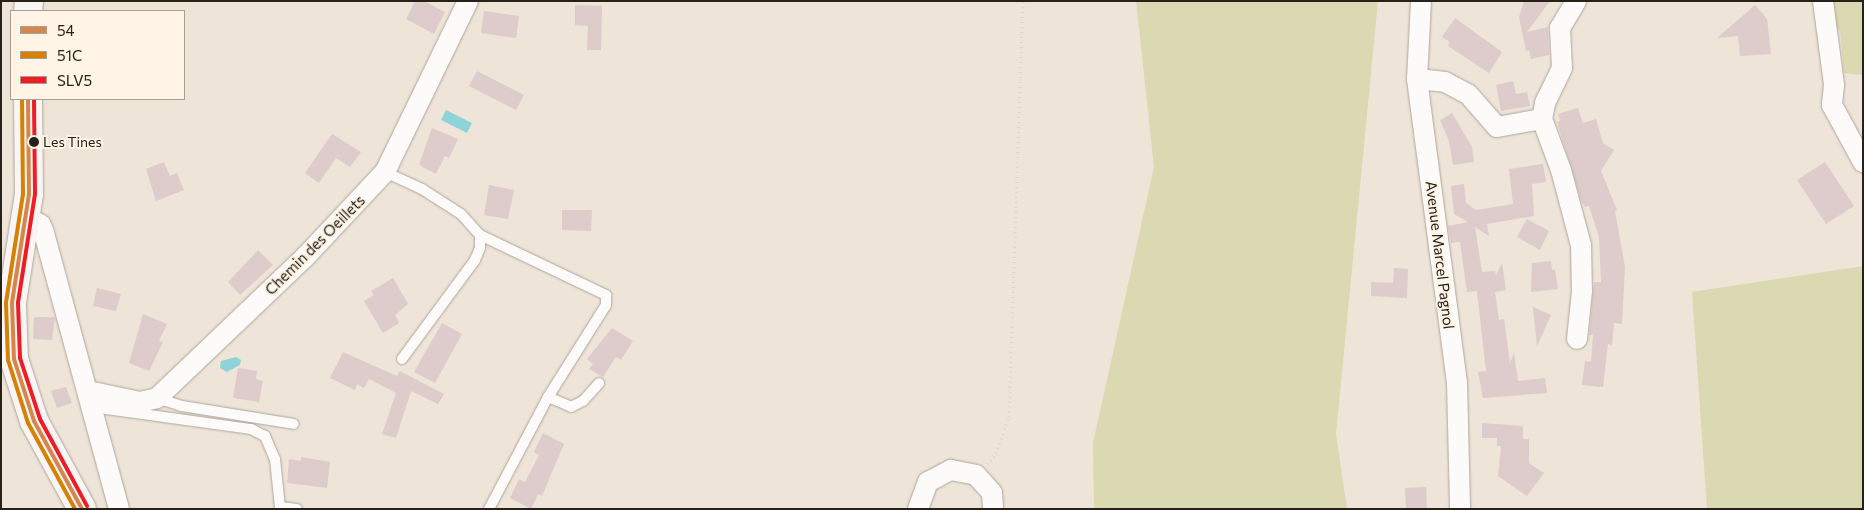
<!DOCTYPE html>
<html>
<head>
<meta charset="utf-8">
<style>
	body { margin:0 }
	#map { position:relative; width:1864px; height:510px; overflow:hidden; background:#eee4d7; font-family:Commissioner,sans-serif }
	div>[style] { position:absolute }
	.green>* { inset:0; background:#dad9b1 }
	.water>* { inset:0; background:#8dd3d8 }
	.building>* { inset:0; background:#decbcc }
	.path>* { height:3px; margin-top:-1.5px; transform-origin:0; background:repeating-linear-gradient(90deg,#dad6d2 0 1px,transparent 0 5px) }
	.roads { filter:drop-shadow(0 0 1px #aea69c) drop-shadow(0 0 1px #aea69c) }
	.lane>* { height:10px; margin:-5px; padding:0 5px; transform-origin:5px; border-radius:5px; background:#fcfbf9 }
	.street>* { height:20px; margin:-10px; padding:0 10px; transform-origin:10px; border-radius:10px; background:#fcfbf9 }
	.secondary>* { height:28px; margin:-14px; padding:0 14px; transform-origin:14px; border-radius:14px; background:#f9f5f4 }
	.bus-1>* { height:4px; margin:-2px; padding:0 2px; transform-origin:2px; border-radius:2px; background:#d5864c }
	.bus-2>* { height:4px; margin:-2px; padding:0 2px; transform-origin:2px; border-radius:2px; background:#d58104 }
	.bus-3>* { height:4px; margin:-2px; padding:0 2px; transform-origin:2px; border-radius:2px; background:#ee1c25 }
	.dots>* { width:14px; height:14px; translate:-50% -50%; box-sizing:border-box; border:2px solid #fff4e5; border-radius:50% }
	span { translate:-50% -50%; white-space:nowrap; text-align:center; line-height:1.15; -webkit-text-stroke:4px #fff4e5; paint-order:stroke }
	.bus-label { font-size:14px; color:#282118 }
	.left { translate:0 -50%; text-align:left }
	.street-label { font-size:15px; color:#282118 }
	.frame { position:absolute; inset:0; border:2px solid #282118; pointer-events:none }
	.legend { position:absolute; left:10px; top:10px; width:175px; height:90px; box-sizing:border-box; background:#fff4e5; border:1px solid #a9a093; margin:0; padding:6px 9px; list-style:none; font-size:15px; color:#282118 }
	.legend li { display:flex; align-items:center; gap:10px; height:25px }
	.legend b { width:25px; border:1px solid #a9a093 }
</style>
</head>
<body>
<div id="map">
	<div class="green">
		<i style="clip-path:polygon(1136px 1px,1378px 1px,1336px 434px,1347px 509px,1094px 509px,1093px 443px,1154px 167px)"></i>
		<i style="clip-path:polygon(1831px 1px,1863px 1px,1863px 75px,1844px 73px,1840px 31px,1835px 26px)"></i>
		<i style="clip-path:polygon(1863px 266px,1863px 509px,1707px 509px,1692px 292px)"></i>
	</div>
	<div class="water">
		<i style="clip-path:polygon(446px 110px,472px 123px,467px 133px,441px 120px)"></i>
		<i style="clip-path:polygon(236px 357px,241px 360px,240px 365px,227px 372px,220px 368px,221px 361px)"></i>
	</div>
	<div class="building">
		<i style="clip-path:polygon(415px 1px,424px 1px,445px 12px,434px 34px,406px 19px)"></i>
		<i style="clip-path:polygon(1524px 1px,1550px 1px,1527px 32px,1548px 27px,1549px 55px,1531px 59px,1529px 50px,1526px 51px,1519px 17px)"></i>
		<i style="clip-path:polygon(575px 5px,602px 6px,601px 50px,587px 50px,588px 26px,575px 25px)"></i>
		<i style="clip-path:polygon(1755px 5px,1767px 19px,1771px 54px,1740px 56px,1738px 36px,1717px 38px)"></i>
		<i style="clip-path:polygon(484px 11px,519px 16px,516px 38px,481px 33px)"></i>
		<i style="clip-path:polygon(1455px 18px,1502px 52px,1489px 73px,1448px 46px,1450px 42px,1442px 37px)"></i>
		<i style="clip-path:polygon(477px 71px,524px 95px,516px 110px,469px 86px)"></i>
		<i style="clip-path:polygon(1513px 81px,1516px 94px,1527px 92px,1530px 106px,1501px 111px,1496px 85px)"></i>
		<i style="clip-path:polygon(1578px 108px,1583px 123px,1596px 119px,1603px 143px,1614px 150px,1601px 171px,1617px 210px,1615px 211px,1625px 267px,1622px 324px,1614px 323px,1612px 345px,1608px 344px,1603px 387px,1582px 385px,1585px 361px,1591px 362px,1593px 335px,1589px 335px,1594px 282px,1601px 282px,1599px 237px,1589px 206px,1585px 207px,1581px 200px,1557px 122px,1560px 121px,1558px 114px)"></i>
		<i style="clip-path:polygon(1452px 113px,1472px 147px,1474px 162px,1453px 165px,1449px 141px,1440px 120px)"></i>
		<i style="clip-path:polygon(432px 128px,458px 139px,449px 158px,445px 156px,436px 174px,419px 165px)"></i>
		<i style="clip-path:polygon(332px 134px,361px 152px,350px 167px,336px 158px,319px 183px,305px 173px)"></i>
		<i style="clip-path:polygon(164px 162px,170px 176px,177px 173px,184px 190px,156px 201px,146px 169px)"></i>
		<i style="clip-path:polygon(1825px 162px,1854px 206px,1826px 224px,1797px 180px)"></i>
		<i style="clip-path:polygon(1543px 164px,1546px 182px,1532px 184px,1534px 216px,1487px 224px,1489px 236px,1475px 227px,1482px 272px,1495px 271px,1496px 275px,1502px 263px,1506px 290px,1495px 292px,1499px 320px,1504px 319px,1510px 363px,1514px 353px,1518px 381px,1545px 378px,1547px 393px,1483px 398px,1478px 372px,1486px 371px,1477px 291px,1467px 292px,1460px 242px,1451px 243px,1448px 226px,1468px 222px,1454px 214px,1451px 186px,1464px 184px,1466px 203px,1476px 210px,1513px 204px,1509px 169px)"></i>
		<i style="clip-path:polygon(489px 185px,514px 190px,508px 219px,484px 215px)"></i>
		<i style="clip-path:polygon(562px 210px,592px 210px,591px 231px,562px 230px)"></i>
		<i style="clip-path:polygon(1527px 219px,1549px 231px,1540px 250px,1517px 237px)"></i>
		<i style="clip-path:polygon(258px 250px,273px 265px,240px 295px,228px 282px)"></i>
		<i style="clip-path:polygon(1551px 261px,1552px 270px,1555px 270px,1558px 289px,1531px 292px,1532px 263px)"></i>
		<i style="clip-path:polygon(1394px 268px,1408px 269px,1407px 298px,1371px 296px,1371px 282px,1393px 283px)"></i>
		<i style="clip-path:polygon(393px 278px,408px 304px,395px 315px,399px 323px,383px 333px,364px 301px,374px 295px,371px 291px)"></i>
		<i style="clip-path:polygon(97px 288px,121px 294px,116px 311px,93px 306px)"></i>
		<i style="clip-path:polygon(1533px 307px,1551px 315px,1537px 346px)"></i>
		<i style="clip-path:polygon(143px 314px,167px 324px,159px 341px,163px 342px,149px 371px,129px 363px)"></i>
		<i style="clip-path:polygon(34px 317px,55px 317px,52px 340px,33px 339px)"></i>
		<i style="clip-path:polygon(442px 323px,462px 334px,435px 383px,414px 372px)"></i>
		<i style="clip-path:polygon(612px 328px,633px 341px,621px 360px,616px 357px,603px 377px,589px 369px,593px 364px,587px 359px)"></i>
		<i style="clip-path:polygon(343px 352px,397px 376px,400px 371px,444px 394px,438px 404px,411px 391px,396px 438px,382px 434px,396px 393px,369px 379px,364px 388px,357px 384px,355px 390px,330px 378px)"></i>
		<i style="clip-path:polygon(238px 368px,257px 371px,256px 379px,263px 381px,259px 402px,233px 398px)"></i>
		<i style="clip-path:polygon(66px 387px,72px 403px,57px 408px,51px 391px)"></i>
		<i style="clip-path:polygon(1482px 423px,1523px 426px,1523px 439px,1529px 439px,1529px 463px,1544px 473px,1527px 496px,1498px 476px,1501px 446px,1497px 446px,1497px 438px,1482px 438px)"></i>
		<i style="clip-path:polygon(543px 433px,564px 444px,542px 496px,538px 494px,531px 509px,510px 498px,519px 479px,525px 482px,539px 455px,534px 452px)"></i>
		<i style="clip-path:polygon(301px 457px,330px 462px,327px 488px,287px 483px,289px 459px,301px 461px)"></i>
		<i style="clip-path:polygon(1426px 487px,1427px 509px,1406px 509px,1405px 488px)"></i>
	</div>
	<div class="path">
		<i style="left:987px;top:464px;width:14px;rotate:-51deg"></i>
		<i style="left:996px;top:453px;width:38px;rotate:-70deg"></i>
		<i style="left:1009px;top:417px;width:416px;rotate:-88.1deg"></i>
	</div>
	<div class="roads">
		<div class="lane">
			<i style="left:385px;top:172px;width:41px;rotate:24.7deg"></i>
			<i style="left:422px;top:189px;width:46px;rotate:32.7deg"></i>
			<i style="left:461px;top:214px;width:28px;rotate:48deg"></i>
			<i style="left:480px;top:235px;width:13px;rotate:90deg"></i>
			<i style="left:480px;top:248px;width:13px;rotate:113deg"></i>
			<i style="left:475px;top:260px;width:123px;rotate:126.4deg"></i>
			<i style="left:480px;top:235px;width:140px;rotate:25.5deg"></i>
			<i style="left:606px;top:295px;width:10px;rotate:90deg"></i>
			<i style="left:606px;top:305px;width:109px;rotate:122.2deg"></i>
			<i style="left:548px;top:397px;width:25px;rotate:23deg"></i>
			<i style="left:571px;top:407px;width:13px;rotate:-27deg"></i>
			<i style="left:583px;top:401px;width:24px;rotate:-48deg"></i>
			<i style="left:157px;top:398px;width:26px;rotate:18deg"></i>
			<i style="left:182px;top:406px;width:113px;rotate:9.1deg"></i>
			<i style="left:92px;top:407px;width:161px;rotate:7.9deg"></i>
			<i style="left:251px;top:429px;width:16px;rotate:27deg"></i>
			<i style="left:265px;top:436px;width:25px;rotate:67deg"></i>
			<i style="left:275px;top:459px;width:48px;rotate:84.1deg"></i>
			<i style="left:280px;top:507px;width:17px;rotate:7deg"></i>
			<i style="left:489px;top:509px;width:127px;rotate:-62.2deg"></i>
		</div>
		<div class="street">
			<i style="left:1421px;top:1px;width:78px;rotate:92.9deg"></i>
			<i style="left:1417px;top:79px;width:307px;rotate:82.5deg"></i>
			<i style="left:1457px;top:383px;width:126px;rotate:88.6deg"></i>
			<i style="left:1823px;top:1px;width:85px;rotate:82.5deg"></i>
			<i style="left:1834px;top:85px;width:20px;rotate:96deg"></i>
			<i style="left:1832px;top:105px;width:65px;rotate:61.5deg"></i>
			<i style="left:1417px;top:79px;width:28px;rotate:6deg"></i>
			<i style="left:1445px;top:82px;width:26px;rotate:28deg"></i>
			<i style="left:1468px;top:94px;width:44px;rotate:48.7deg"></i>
			<i style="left:1497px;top:127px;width:46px;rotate:-10.1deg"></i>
			<i style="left:1542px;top:119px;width:54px;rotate:69.6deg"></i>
			<i style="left:1561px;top:170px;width:78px;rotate:75.1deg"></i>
			<i style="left:1581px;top:245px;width:46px;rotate:88.8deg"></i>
			<i style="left:1582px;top:291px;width:48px;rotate:95.9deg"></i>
			<i style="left:1542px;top:119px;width:16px;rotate:-79deg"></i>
			<i style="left:1545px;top:103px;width:39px;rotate:-64deg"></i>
			<i style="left:1562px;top:68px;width:40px;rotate:-92.9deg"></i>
			<i style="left:1560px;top:28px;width:31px;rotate:-59deg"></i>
			<i style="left:26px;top:216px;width:17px;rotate:31deg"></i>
			<i style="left:41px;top:225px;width:9px;rotate:69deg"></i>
			<i style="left:44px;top:233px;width:286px;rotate:74.8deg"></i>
			<i style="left:88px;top:391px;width:53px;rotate:11.9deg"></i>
			<i style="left:140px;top:402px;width:17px;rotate:-13deg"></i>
			<i style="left:157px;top:398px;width:206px;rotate:-43.6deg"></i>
			<i style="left:306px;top:256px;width:115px;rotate:-46.8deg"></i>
			<i style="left:385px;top:172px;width:190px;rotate:-64.1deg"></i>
			<i style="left:918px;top:509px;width:29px;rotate:-70deg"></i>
			<i style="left:928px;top:482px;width:26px;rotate:-28deg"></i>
			<i style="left:951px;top:470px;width:25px;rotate:11deg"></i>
			<i style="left:976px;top:475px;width:24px;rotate:48deg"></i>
			<i style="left:992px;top:493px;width:16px;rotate:86deg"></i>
		</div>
		<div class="secondary">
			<i style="left:28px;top:11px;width:10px;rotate:-84deg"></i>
			<i style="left:28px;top:99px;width:95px;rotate:89.4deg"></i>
			<i style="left:29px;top:194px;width:110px;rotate:98.9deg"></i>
			<i style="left:12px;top:303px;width:56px;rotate:88deg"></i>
			<i style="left:14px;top:359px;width:65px;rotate:72.1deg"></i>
			<i style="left:34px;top:421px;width:100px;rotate:61.4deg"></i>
		</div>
	</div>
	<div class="bus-1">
		<i style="left:28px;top:99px;width:95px;rotate:89.4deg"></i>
		<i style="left:29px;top:194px;width:110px;rotate:98.9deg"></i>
		<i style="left:12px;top:303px;width:56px;rotate:88deg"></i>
		<i style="left:14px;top:359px;width:65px;rotate:72.1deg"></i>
		<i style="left:34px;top:421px;width:100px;rotate:61.4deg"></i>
	</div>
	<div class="bus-2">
		<i style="left:22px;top:99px;width:95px;rotate:89.4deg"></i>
		<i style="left:23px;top:194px;width:110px;rotate:98.9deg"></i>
		<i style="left:6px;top:303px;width:57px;rotate:88deg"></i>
		<i style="left:8px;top:360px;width:66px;rotate:72.4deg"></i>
		<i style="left:28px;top:423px;width:98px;rotate:61.3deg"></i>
	</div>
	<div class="bus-3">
		<i style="left:34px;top:99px;width:95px;rotate:89.4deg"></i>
		<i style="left:35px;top:194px;width:110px;rotate:98.9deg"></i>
		<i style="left:18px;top:303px;width:55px;rotate:87.9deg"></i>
		<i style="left:20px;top:358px;width:64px;rotate:71.8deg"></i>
		<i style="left:40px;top:419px;width:99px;rotate:61.6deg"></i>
	</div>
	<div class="dots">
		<i style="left:34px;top:142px;background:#282118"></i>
	</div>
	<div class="bus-label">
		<span class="left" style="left:43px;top:142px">Les Tines</span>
	</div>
	<div class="street-label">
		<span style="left:315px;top:245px;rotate:-45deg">Chemin des Oeillets</span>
		<span style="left:1440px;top:255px;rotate:83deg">Avenue Marcel Pagnol</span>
	</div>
	<div class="frame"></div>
	<ul class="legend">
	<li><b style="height:6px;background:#d5864c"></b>54</li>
	<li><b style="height:6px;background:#d58104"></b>51C</li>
	<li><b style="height:6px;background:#ee1c25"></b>SLV5</li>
	</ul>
</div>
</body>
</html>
